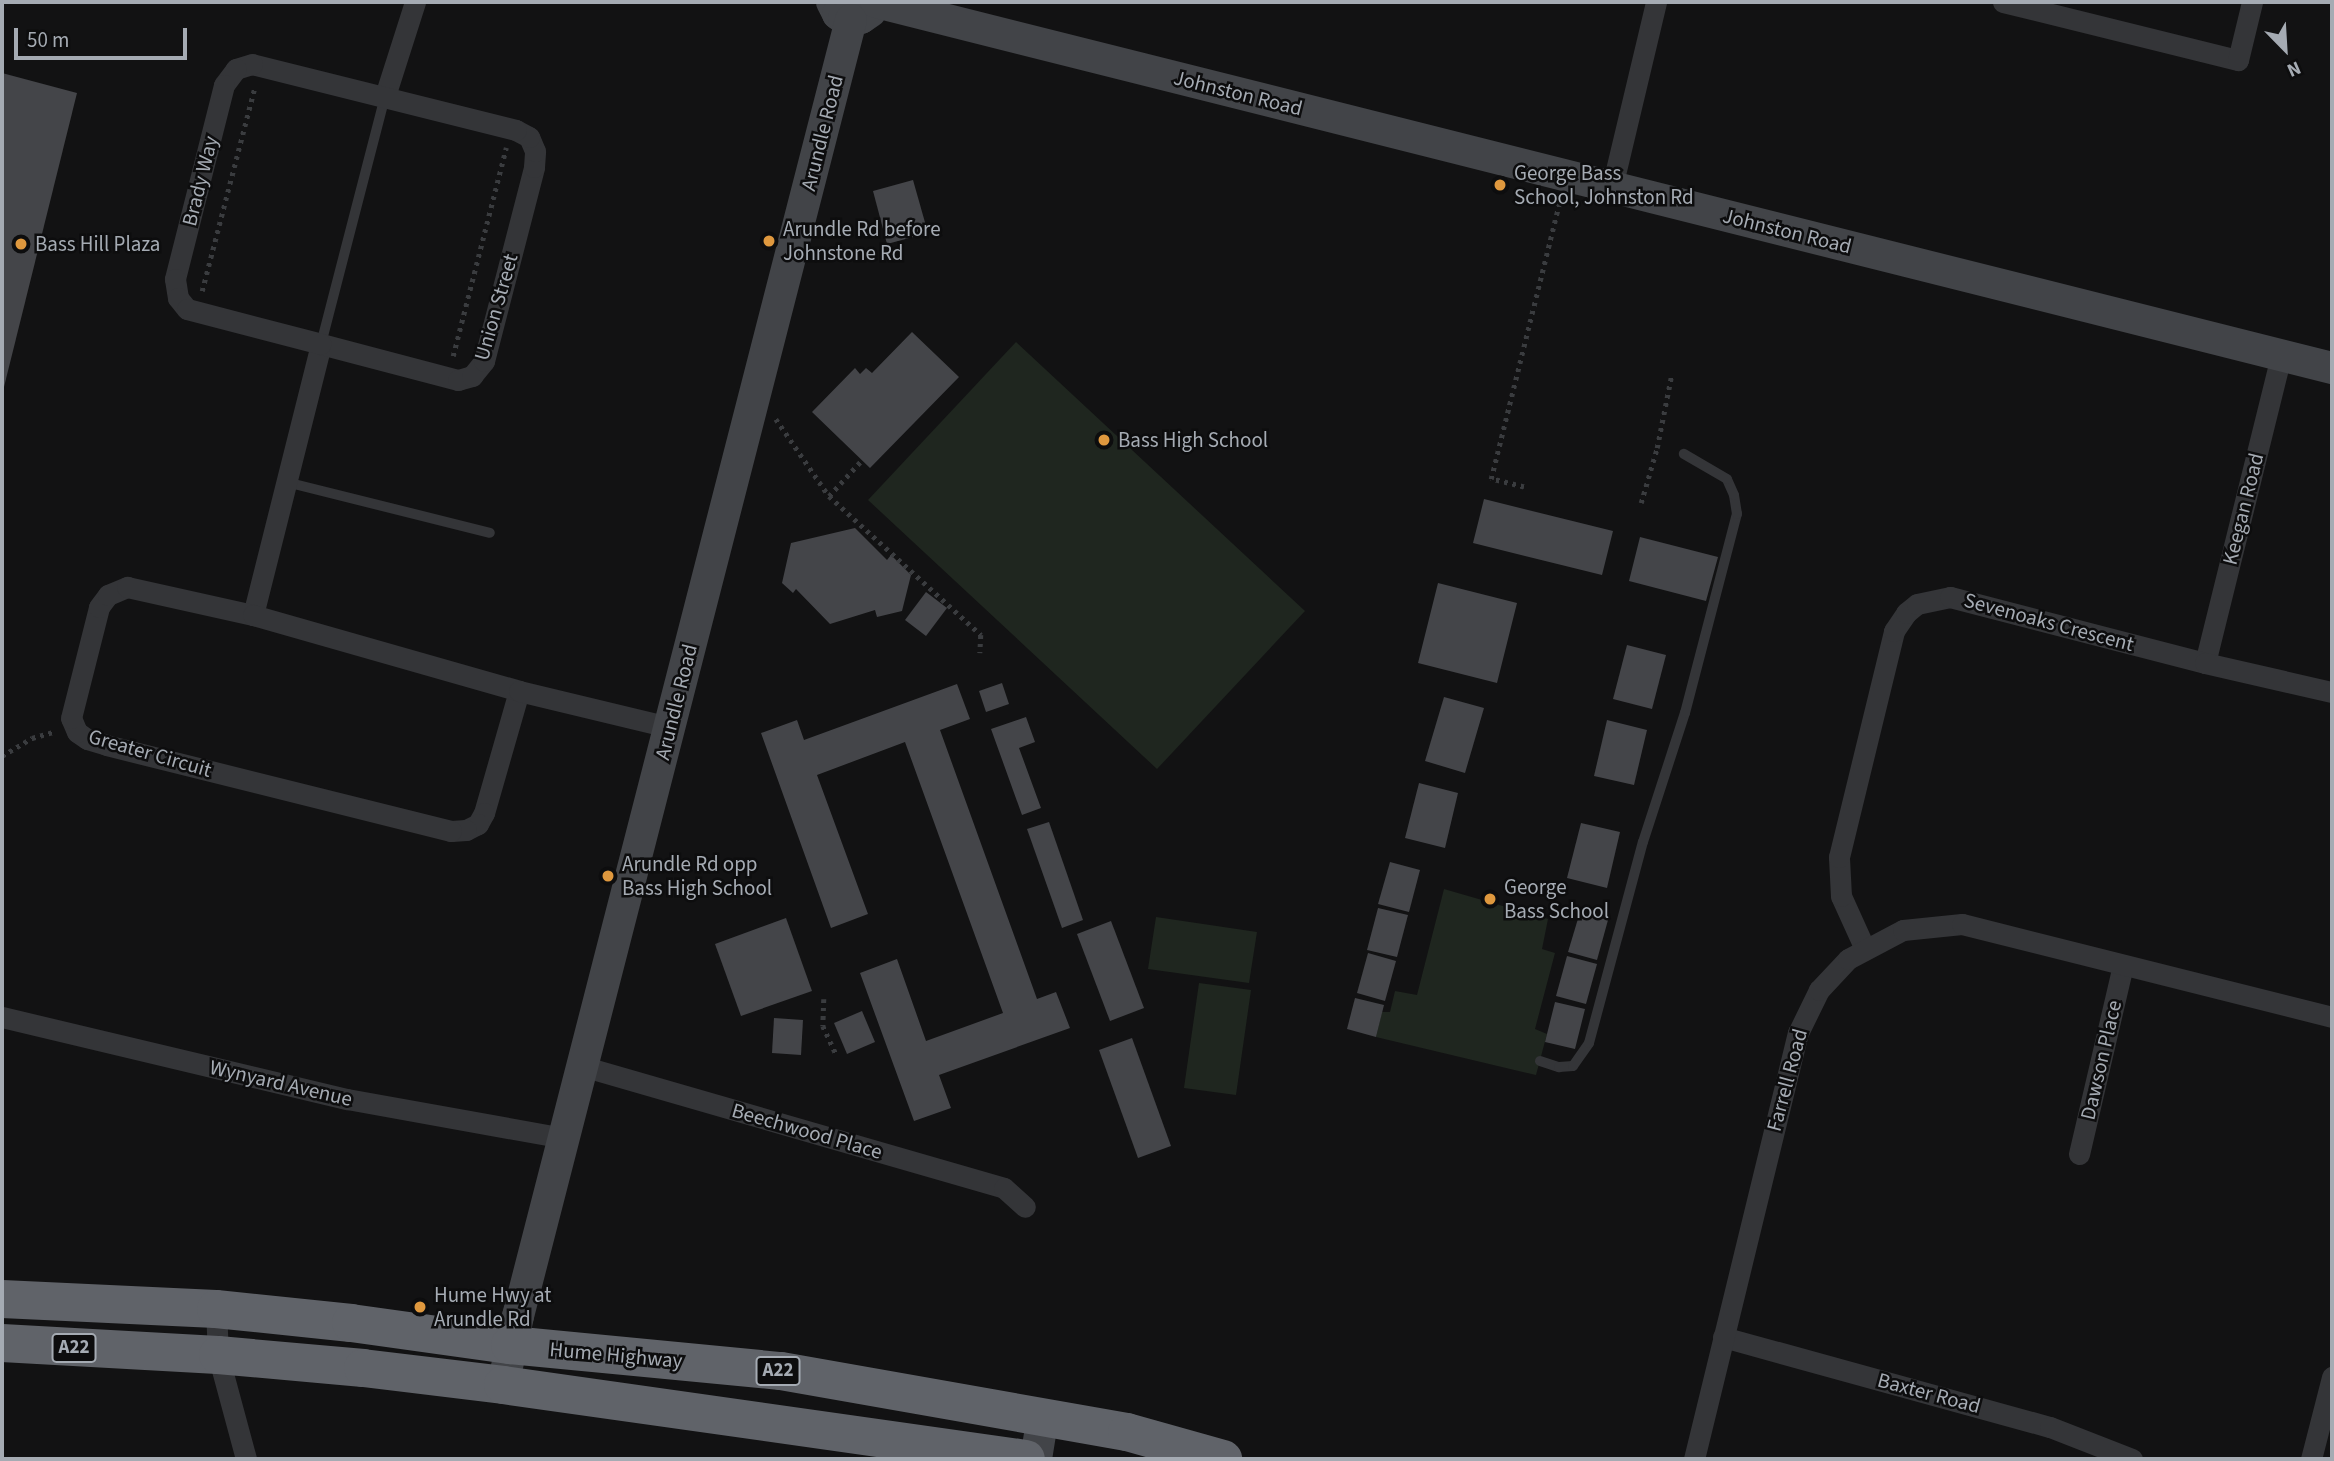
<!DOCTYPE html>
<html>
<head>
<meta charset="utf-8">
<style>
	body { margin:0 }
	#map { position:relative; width:2334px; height:1461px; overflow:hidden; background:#121213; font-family:"Source Sans 3",sans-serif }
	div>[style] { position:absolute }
	.green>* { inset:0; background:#1f261f }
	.building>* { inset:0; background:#444549 }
	.path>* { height:4.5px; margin-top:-2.25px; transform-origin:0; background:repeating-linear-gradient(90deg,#3a3c3f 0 3.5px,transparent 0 8.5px) }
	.lane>* { height:10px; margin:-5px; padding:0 5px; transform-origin:5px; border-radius:5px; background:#343538 }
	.street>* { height:21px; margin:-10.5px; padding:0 10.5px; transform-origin:10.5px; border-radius:10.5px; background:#343538 }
	.secondary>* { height:32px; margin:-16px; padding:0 16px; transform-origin:16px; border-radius:16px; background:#424448 }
	.highway>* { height:38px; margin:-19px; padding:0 19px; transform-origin:19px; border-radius:19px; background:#606369 }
	.dots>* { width:19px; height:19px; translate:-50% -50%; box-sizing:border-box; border:4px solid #0d0d0e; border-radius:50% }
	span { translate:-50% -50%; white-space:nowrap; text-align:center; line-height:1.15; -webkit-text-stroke:5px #0d0d0e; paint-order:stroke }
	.shield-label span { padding:2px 5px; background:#0d0d0e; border:2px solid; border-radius:5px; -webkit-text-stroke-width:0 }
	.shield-label { font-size:19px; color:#a5abb3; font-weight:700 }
	.street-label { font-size:21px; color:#a5abb3 }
	.poi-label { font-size:21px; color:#a5abb3 }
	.left { translate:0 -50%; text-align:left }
	.frame { position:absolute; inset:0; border:4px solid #a5abb3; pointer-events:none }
	.north { position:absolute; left:2250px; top:14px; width:70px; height:70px; -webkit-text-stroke:5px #0d0d0e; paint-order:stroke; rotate:156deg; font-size:19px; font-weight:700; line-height:28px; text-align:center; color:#a5abb3 }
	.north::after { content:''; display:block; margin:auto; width:24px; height:32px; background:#a5abb3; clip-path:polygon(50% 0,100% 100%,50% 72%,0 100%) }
	.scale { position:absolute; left:14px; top:28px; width:173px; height:32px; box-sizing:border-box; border:4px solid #a5abb3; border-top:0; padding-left:9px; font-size:21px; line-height:24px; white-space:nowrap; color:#a5abb3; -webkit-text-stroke:5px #0d0d0e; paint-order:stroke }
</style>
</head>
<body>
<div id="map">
	<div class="green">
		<i style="clip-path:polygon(1016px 342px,1305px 611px,1157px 769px,868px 500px)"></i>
		<i style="clip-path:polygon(1444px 889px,1548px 919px,1542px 949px,1555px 953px,1535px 1029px,1547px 1034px,1536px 1075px,1376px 1037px,1382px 1012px,1390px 1012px,1395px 991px,1417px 995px)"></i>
		<i style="clip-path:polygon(1156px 917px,1257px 932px,1249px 983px,1148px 969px)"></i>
		<i style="clip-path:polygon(1199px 983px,1251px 990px,1236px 1095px,1184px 1088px)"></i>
	</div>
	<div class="building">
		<i style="clip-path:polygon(2px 73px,77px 93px,3px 391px,2px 391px)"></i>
		<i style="clip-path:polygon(913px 180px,928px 233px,887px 244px,873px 191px)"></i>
		<i style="clip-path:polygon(912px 332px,959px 377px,870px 468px,812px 412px,855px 368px,860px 374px,866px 368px,872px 373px)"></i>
		<i style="clip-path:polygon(1484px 499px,1613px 531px,1602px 575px,1473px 543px)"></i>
		<i style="clip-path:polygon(855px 528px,887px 560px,891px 555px,911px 575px,902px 611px,877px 617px,875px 610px,830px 624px,796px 589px,793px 593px,782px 583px,791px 543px)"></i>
		<i style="clip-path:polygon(1640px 537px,1718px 557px,1706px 601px,1629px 581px)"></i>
		<i style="clip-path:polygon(1438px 583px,1517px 603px,1497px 683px,1418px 663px)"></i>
		<i style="clip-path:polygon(926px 592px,947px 608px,926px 636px,905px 620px)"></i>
		<i style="clip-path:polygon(1627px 645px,1666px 655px,1652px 709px,1613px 699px)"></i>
		<i style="clip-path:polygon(1002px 683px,1009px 704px,986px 712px,979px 691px)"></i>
		<i style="clip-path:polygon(957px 684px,970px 719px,940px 730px,1037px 999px,1056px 992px,1070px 1028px,939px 1075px,951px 1108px,914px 1121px,860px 973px,897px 959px,926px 1041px,1003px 1013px,905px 742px,817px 775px,868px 914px,831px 928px,761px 733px,797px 720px,804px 740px)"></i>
		<i style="clip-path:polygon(1444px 697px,1484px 708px,1465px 773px,1425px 761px)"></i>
		<i style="clip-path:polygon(1026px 717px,1035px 742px,1019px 748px,1041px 808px,1022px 815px,991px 729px)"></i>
		<i style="clip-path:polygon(1607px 720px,1647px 730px,1634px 785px,1594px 776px)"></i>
		<i style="clip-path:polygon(1419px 783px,1458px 793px,1445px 848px,1405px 838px)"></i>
		<i style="clip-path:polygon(1049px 822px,1083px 920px,1062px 928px,1027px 829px)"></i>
		<i style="clip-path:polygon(1581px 823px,1620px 832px,1607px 888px,1567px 878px)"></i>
		<i style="clip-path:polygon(1390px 862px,1420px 870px,1409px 912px,1378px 904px)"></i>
		<i style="clip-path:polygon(1378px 908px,1408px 915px,1397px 957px,1367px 950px)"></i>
		<i style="clip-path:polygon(1580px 912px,1608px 920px,1597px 960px,1568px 952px)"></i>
		<i style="clip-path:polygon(786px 918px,812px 991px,741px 1016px,715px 944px)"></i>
		<i style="clip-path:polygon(1111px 921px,1144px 1008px,1110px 1021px,1077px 934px)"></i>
		<i style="clip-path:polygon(1368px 953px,1396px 961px,1385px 1001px,1357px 993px)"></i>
		<i style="clip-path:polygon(1567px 956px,1597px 964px,1586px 1004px,1556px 996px)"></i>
		<i style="clip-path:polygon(1355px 998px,1384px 1005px,1376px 1037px,1347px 1029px)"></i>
		<i style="clip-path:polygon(1555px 1002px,1585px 1009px,1575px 1049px,1545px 1042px)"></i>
		<i style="clip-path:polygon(862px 1011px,875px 1042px,847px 1054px,834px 1023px)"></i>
		<i style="clip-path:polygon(774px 1018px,803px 1020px,801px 1055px,772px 1053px)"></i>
		<i style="clip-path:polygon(1132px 1038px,1171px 1146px,1138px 1158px,1099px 1050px)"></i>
	</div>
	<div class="path">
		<i style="left:202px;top:291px;width:212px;rotate:-75.5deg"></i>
		<i style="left:453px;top:356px;width:215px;rotate:-75.7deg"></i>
		<i style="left:776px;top:419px;width:93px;rotate:55.5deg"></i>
		<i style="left:829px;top:496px;width:206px;rotate:42.4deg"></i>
		<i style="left:981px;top:635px;width:18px;rotate:93deg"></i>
		<i style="left:1524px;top:487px;width:34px;rotate:-166deg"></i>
		<i style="left:1491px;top:479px;width:287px;rotate:-76.1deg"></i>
		<i style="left:829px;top:496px;width:46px;rotate:-47.6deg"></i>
		<i style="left:1641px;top:503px;width:57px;rotate:-73.8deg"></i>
		<i style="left:1657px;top:448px;width:72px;rotate:-78.8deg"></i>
		<i style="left:2px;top:756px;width:35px;rotate:-31deg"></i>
		<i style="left:32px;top:738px;width:25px;rotate:-16deg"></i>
		<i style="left:824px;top:999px;width:27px;rotate:92deg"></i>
		<i style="left:823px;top:1026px;width:33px;rotate:65deg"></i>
	</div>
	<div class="lane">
		<i style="left:321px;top:344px;width:256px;rotate:-75.5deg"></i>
		<i style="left:286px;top:482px;width:210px;rotate:14deg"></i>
		<i style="left:1540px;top:1061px;width:20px;rotate:18deg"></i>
		<i style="left:1559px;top:1067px;width:14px;rotate:-4deg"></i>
		<i style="left:1573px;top:1066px;width:28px;rotate:-55deg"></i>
		<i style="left:1589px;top:1043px;width:208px;rotate:-75deg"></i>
		<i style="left:1643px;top:842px;width:136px;rotate:-72deg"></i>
		<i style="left:1685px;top:713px;width:206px;rotate:-75.4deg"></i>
		<i style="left:1737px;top:514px;width:19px;rotate:-99deg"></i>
		<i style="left:1734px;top:495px;width:17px;rotate:-114deg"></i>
		<i style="left:1727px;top:479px;width:50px;rotate:-149.8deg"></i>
	</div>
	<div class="street">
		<i style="left:2003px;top:2px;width:242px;rotate:13.9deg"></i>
		<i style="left:2238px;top:60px;width:60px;rotate:-76.4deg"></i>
		<i style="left:385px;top:96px;width:99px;rotate:-72.3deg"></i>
		<i style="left:1612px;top:187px;width:190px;rotate:-76.6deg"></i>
		<i style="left:253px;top:615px;width:279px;rotate:-75.9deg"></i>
		<i style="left:321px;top:344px;width:142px;rotate:14.7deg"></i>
		<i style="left:458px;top:380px;width:15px;rotate:-16deg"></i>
		<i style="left:472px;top:376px;width:19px;rotate:-51deg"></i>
		<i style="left:484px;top:361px;width:200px;rotate:-75.5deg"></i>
		<i style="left:534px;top:167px;width:16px;rotate:-86deg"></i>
		<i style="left:535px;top:151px;width:15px;rotate:-113deg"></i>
		<i style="left:529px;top:137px;width:15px;rotate:-152deg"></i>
		<i style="left:516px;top:130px;width:272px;rotate:-166deg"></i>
		<i style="left:252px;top:64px;width:17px;rotate:163deg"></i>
		<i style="left:236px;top:69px;width:20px;rotate:127deg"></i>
		<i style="left:224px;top:85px;width:200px;rotate:104.2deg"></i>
		<i style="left:175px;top:279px;width:19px;rotate:81deg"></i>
		<i style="left:178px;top:298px;width:14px;rotate:51deg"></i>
		<i style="left:187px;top:309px;width:138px;rotate:14.6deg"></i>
		<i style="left:2205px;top:663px;width:317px;rotate:-76.1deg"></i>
		<i style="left:519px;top:691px;width:127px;rotate:106deg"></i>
		<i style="left:484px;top:813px;width:13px;rotate:119deg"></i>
		<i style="left:478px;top:824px;width:13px;rotate:153deg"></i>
		<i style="left:466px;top:830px;width:15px;rotate:176deg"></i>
		<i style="left:451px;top:831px;width:355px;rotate:-166deg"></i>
		<i style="left:107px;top:745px;width:21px;rotate:-163deg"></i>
		<i style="left:87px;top:739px;width:12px;rotate:-145deg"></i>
		<i style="left:77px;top:732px;width:15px;rotate:-113deg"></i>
		<i style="left:71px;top:718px;width:114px;rotate:-75.8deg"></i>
		<i style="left:99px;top:607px;width:15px;rotate:-53deg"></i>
		<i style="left:108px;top:595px;width:21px;rotate:-23deg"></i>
		<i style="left:127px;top:587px;width:129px;rotate:12.5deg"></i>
		<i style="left:253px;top:615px;width:277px;rotate:15.9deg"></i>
		<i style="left:519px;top:691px;width:154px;rotate:13.5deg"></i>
		<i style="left:1865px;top:949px;width:58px;rotate:-114.4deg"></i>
		<i style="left:1841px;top:896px;width:39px;rotate:-93deg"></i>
		<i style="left:1839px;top:857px;width:233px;rotate:-76.3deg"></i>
		<i style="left:1894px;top:631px;width:22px;rotate:-56deg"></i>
		<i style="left:1906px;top:613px;width:14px;rotate:-39deg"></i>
		<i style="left:1917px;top:604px;width:34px;rotate:-12deg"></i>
		<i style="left:1950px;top:597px;width:263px;rotate:14.5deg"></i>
		<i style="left:2205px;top:663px;width:130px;rotate:12.9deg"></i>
		<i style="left:2px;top:1017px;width:355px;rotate:13.4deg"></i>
		<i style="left:347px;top:1099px;width:219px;rotate:10.2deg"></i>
		<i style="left:582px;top:1066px;width:439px;rotate:16.1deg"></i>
		<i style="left:1004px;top:1188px;width:28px;rotate:42deg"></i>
		<i style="left:2079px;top:1154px;width:194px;rotate:-76.9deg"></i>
		<i style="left:216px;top:1309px;width:46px;rotate:87.5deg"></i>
		<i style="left:218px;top:1355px;width:108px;rotate:74.9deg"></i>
		<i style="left:1723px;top:1337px;width:339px;rotate:15.4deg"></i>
		<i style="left:2050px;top:1427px;width:88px;rotate:21.3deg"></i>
		<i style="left:1694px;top:1459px;width:439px;rotate:-76.3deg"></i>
		<i style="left:1798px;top:1033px;width:48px;rotate:-64deg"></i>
		<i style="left:1819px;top:990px;width:42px;rotate:-46.9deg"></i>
		<i style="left:1848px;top:959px;width:62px;rotate:-27.8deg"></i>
		<i style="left:1903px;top:930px;width:59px;rotate:-5.8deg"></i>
		<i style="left:1962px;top:924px;width:382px;rotate:14.1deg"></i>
		<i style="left:2311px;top:1459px;width:85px;rotate:-75.6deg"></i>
	</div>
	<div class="secondary">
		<i style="left:832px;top:2px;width:13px;rotate:63deg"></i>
		<i style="left:838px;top:14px;width:7px;rotate:34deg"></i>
		<i style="left:844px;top:18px;width:17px"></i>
		<i style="left:861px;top:18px;width:11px;rotate:-34deg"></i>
		<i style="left:876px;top:2px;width:1501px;rotate:14.11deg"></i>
		<i style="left:503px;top:1385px;width:71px;rotate:-77.7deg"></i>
		<i style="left:518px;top:1316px;width:1338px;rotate:-75.59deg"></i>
		<i style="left:1036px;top:1459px;width:44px;rotate:-80.8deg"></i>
	</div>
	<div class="highway">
		<i style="left:2px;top:1299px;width:214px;rotate:2.7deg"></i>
		<i style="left:216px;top:1309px;width:136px;rotate:5.9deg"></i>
		<i style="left:351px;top:1323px;width:161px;rotate:7.9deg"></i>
		<i style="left:510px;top:1345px;width:272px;rotate:5.5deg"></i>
		<i style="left:781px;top:1371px;width:351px;rotate:10deg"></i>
		<i style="left:1127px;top:1432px;width:100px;rotate:15.7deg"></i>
		<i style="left:2px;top:1343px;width:216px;rotate:3.2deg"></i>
		<i style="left:218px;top:1355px;width:146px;rotate:5.1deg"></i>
		<i style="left:363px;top:1368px;width:141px;rotate:6.9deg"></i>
		<i style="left:503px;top:1385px;width:528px;rotate:8.05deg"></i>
	</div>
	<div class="dots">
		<i style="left:1500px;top:185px;background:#df983e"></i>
		<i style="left:769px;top:241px;background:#df983e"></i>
		<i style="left:21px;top:244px;background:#df983e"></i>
		<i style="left:1104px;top:440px;background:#df983e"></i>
		<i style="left:608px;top:876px;background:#df983e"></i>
		<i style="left:1490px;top:899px;background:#df983e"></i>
		<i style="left:420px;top:1307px;background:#df983e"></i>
	</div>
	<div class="shield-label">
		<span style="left:74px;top:1348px">A22</span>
		<span style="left:778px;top:1371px">A22</span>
	</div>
	<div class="street-label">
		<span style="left:1238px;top:93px;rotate:14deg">Johnston Road</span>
		<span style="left:822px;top:133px;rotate:-76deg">Arundle Road</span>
		<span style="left:200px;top:181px;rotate:-76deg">Brady Way</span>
		<span style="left:1787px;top:231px;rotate:14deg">Johnston Road</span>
		<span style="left:496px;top:307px;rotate:-74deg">Union Street</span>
		<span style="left:2243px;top:509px;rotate:-76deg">Keegan Road</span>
		<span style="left:2049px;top:622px;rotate:15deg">Sevenoaks Crescent</span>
		<span style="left:676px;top:702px;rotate:-76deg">Arundle Road</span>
		<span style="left:150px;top:753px;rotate:16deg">Greater Circuit</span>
		<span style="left:2101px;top:1060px;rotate:-77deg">Dawson Place</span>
		<span style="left:1787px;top:1080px;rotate:-75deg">Farrell Road</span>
		<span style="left:281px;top:1083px;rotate:13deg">Wynyard Avenue</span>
		<span style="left:807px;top:1131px;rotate:16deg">Beechwood Place</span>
		<span style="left:616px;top:1355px;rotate:5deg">Hume Highway</span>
		<span style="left:1929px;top:1393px;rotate:15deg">Baxter Road</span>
	</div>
	<div class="poi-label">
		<span class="left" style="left:1514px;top:185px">George Bass<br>School, Johnston Rd</span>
		<span class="left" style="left:783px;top:241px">Arundle Rd before<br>Johnstone Rd</span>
		<span class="left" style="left:35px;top:244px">Bass Hill Plaza</span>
		<span class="left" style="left:1118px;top:440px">Bass High School</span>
		<span class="left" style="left:622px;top:876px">Arundle Rd opp<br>Bass High School</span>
		<span class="left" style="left:1504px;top:899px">George<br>Bass School</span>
		<span class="left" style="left:434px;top:1307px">Hume Hwy at<br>Arundle Rd</span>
	</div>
	<div class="frame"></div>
	<div class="north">N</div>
	<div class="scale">50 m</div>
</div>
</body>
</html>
